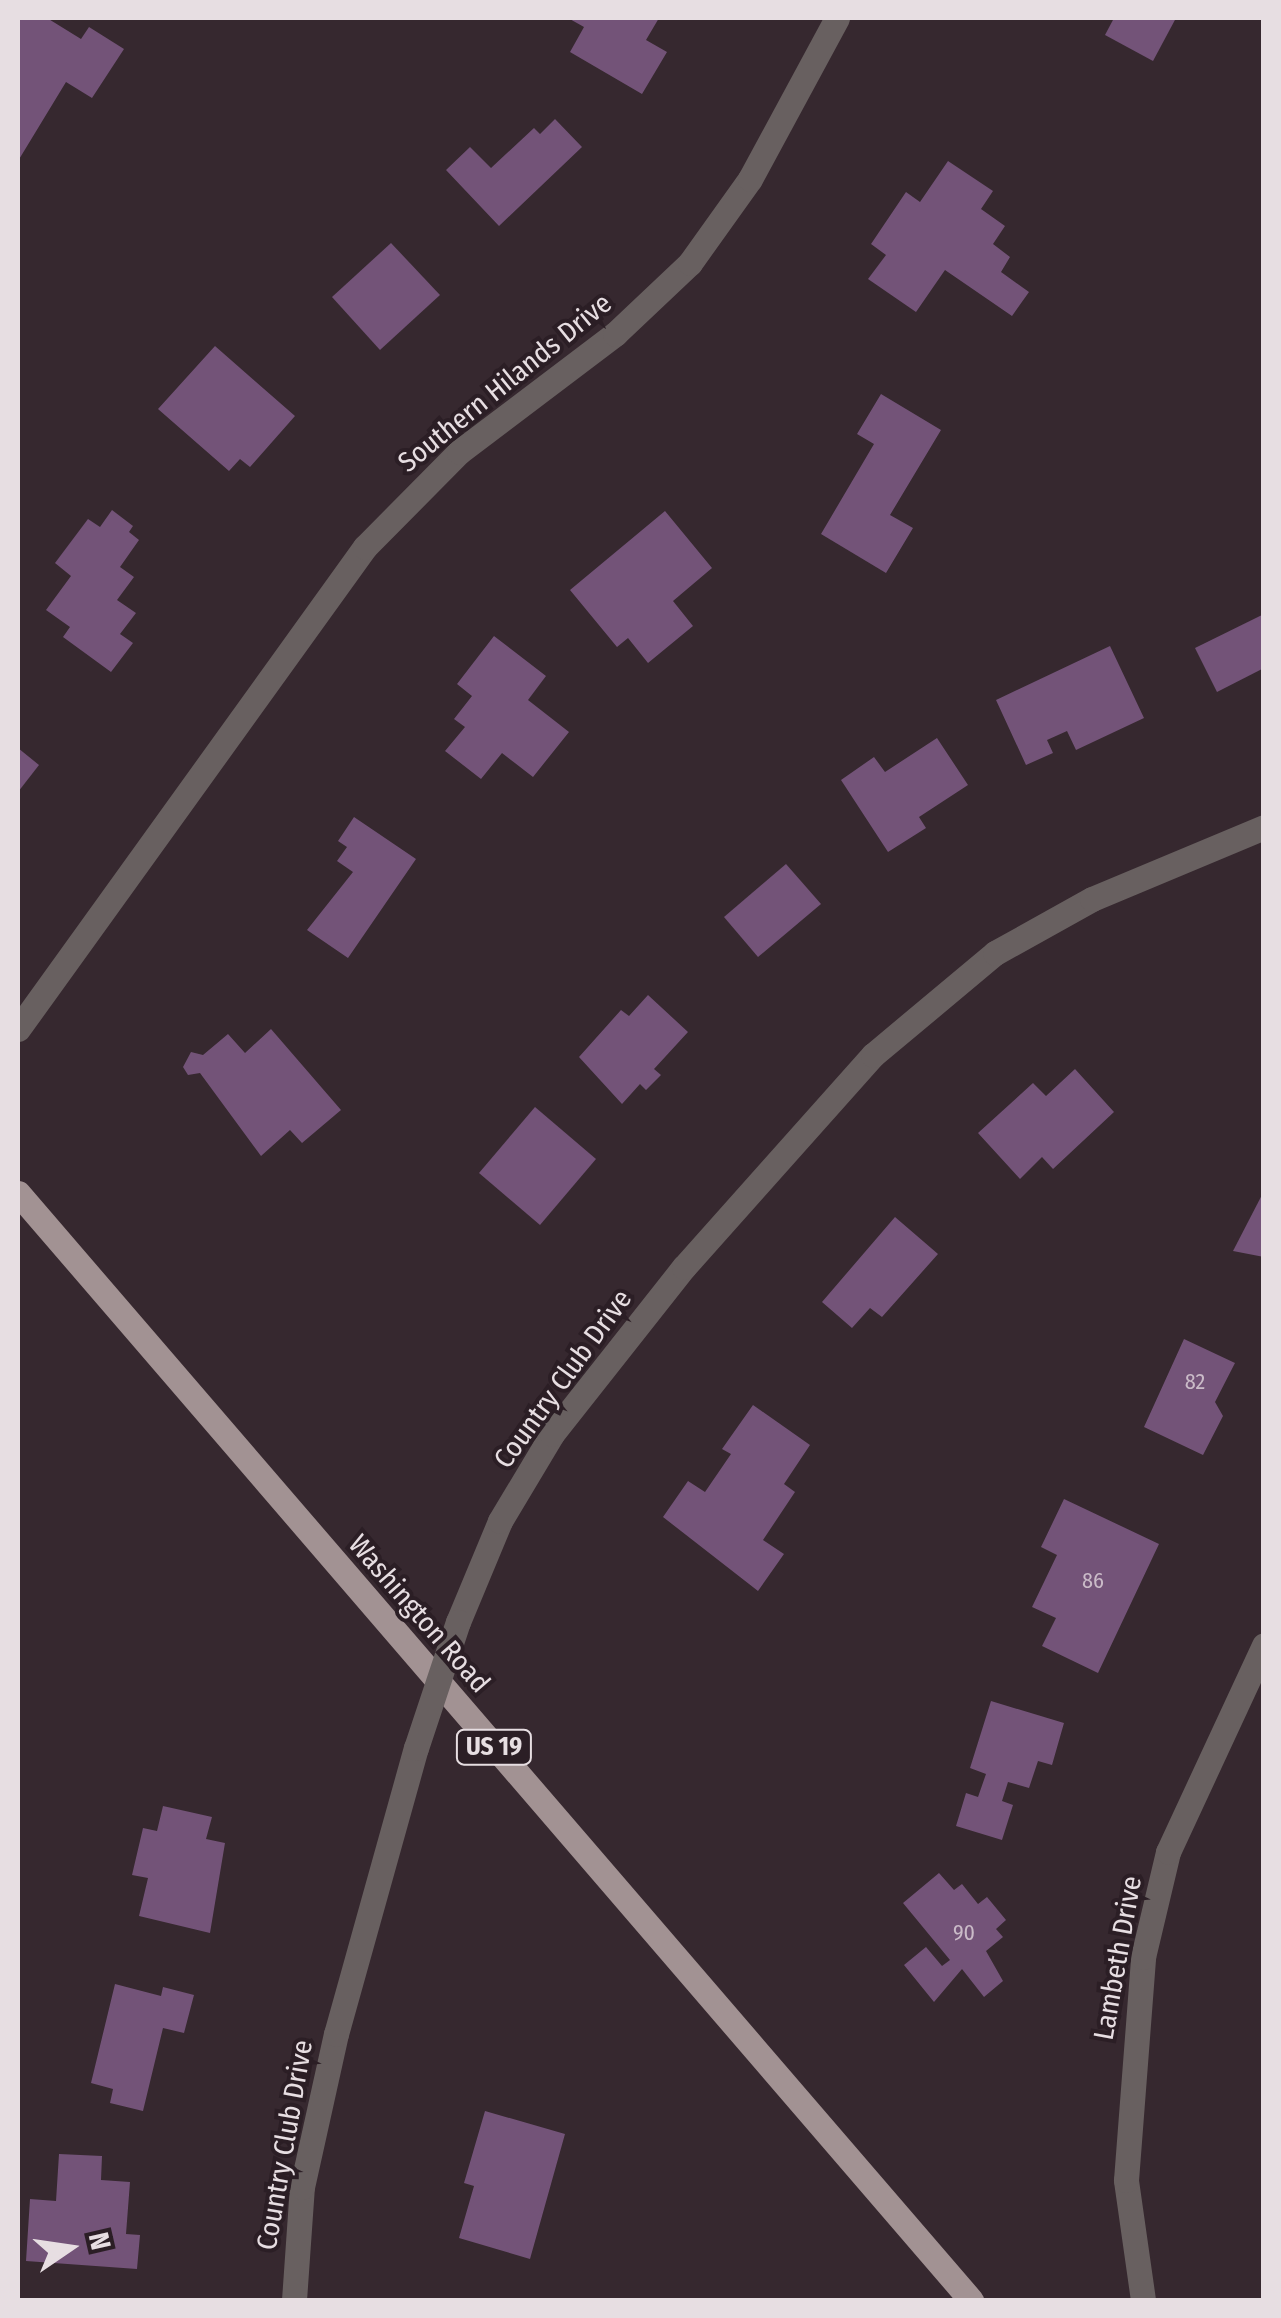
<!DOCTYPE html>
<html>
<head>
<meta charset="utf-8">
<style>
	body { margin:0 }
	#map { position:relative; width:1281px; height:2318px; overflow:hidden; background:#36282f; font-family:"Fira Sans Condensed",sans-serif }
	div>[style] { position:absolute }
	.building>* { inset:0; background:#735378 }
	.minor>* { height:25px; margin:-12.5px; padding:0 12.5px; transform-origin:12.5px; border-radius:12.5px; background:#686060 }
	.primary>* { height:25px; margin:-12.5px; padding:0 12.5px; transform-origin:12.5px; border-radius:12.5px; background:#a29293 }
	.minor-bridge>* { height:25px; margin:-12.5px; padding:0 12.5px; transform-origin:12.5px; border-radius:12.5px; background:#686060 }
	span { translate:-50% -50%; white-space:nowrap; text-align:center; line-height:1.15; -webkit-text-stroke:8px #2b1e25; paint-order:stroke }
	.number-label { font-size:22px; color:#cabbc8 }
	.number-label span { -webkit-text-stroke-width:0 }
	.shield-label span { padding:2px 8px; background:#2b1e25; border:2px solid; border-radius:8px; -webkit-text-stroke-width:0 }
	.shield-label { font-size:25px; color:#e7dee2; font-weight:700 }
	.street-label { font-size:28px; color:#e7dee2 }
	.frame { position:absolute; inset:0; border:20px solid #e7dee2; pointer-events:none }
	.north { position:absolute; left:20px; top:2198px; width:100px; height:100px; -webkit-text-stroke:8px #2b1e25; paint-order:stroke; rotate:77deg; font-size:28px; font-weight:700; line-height:40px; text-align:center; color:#e7dee2 }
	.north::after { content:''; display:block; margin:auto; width:35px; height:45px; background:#e7dee2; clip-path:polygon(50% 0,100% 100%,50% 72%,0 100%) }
</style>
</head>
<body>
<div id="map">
	<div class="building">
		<i style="clip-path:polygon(18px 18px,47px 18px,81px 39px,89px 27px,124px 49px,92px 98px,66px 82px,18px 161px)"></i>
		<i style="clip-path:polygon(568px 18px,659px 18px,646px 40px,667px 52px,642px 94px,570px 52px,584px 27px)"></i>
		<i style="clip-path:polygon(1114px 18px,1176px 18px,1153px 61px,1105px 35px)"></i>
		<i style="clip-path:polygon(555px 119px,582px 147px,499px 226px,446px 170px,470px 147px,491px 168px,534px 128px,540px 134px)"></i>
		<i style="clip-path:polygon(948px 161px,993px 191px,981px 209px,1005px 226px,993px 244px,1010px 257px,1001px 272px,1029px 292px,1012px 316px,945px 270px,916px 312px,868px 279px,886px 255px,871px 244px,906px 192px,920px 202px)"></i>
		<i style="clip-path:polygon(391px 243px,440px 295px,380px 350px,332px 297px)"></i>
		<i style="clip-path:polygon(215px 346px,295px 416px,250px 467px,240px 459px,229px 471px,158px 409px)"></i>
		<i style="clip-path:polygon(881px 394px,941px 430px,890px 515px,913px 528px,886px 573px,821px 534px,874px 444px,857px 434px)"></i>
		<i style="clip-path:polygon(112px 510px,133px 526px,129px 532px,139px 540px,120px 567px,134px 577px,117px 600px,136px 613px,120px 634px,133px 643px,111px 672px,63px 637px,70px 627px,46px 610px,71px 576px,55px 563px,88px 519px,100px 527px)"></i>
		<i style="clip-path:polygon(665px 511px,712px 568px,673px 601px,693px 626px,648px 663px,628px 638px,617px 647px,570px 590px)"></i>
		<i style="clip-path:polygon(1264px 614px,1264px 668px,1217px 692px,1195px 648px)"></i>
		<i style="clip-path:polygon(494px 636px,546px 676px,528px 700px,569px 732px,533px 777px,502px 753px,481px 779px,445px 751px,465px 727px,454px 719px,472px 696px,457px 684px)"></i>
		<i style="clip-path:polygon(1110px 646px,1144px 718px,1076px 750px,1067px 731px,1047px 740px,1053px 753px,1026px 765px,996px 700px)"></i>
		<i style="clip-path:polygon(937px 738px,968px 785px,919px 817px,926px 828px,888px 852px,841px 780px,874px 757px,885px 772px)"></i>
		<i style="clip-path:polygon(18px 748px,39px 765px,18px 792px)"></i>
		<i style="clip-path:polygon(354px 817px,416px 859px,348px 958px,307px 930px,353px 872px,337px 861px,347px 847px,338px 841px)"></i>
		<i style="clip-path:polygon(786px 864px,821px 904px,758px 957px,724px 917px)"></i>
		<i style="clip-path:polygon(648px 995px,688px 1032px,654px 1069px,661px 1075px,646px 1090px,640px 1084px,622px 1104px,579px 1057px,621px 1010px,629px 1016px)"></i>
		<i style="clip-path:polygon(271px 1029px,341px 1110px,302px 1143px,290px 1130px,261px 1156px,200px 1073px,188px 1075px,183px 1067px,191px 1052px,203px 1055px,228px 1034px,245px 1053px)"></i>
		<i style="clip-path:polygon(1075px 1069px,1114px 1112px,1053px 1169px,1042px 1157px,1020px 1179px,978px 1133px,1033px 1083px,1046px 1096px)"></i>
		<i style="clip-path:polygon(535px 1107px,596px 1159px,540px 1225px,479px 1173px)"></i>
		<i style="clip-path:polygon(1264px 1191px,1264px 1257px,1233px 1251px)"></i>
		<i style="clip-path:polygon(895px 1217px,938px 1254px,882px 1317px,870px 1308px,852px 1328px,822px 1302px)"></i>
		<i style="clip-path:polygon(1184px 1339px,1235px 1363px,1215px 1402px,1223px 1416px,1203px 1455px,1144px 1427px)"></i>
		<i style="clip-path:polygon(753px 1405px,810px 1445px,784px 1484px,795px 1492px,763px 1540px,784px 1554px,758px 1591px,663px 1517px,688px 1481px,705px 1492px,731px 1454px,722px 1449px)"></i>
		<i style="clip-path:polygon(1064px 1499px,1159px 1544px,1098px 1673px,1042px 1646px,1056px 1618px,1032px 1607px,1057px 1555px,1041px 1547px)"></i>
		<i style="clip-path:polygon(991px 1701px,1064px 1723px,1052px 1765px,1038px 1761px,1029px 1788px,1008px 1782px,1002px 1801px,1013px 1805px,1002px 1840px,956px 1826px,966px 1793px,978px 1797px,986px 1774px,970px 1768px)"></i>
		<i style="clip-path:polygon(163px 1806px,212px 1817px,206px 1839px,225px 1843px,210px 1933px,139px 1916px,148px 1878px,132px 1875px,143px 1828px,157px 1831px)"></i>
		<i style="clip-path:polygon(939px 1873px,954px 1890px,962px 1884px,978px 1904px,987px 1897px,1006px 1920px,996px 1929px,1003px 1937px,986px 1951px,1003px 1981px,984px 1997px,962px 1969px,934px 2002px,904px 1965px,926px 1947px,942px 1966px,950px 1960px,903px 1903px)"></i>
		<i style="clip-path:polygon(115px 1984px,161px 1996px,163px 1987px,194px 1995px,184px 2033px,163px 2028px,143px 2111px,110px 2103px,113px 2089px,91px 2083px)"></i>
		<i style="clip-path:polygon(485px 2111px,565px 2134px,530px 2259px,459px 2238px,474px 2186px,464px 2183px)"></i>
		<i style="clip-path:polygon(59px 2154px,102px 2156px,101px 2180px,130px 2182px,126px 2234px,140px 2235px,137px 2269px,26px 2261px,30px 2199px,56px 2201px)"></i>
	</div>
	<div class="minor">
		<i style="left:18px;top:1029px;width:594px;rotate:-54.25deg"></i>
		<i style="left:365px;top:547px;width:134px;rotate:-45.3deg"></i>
		<i style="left:459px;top:452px;width:196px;rotate:-37.1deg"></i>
		<i style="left:615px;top:334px;width:103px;rotate:-43.4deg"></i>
		<i style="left:690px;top:263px;width:103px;rotate:-54.5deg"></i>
		<i style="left:750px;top:179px;width:183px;rotate:-61.6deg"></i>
		<i style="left:458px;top:1622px;width:109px;rotate:-67.4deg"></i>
		<i style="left:500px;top:1521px;width:101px;rotate:-59.1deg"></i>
		<i style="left:552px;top:1434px;width:213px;rotate:-51.7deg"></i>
		<i style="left:684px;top:1267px;width:284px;rotate:-48.3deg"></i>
		<i style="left:873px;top:1055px;width:159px;rotate:-39.9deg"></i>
		<i style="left:995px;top:953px;width:111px;rotate:-29.1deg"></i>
		<i style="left:1092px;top:899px;width:186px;rotate:-22.7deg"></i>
		<i style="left:294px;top:2300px;width:113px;rotate:-86deg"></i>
		<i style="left:302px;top:2187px;width:157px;rotate:-77.5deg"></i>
		<i style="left:336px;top:2034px;width:297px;rotate:-74.4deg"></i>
		<i style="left:1143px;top:2300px;width:121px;rotate:-98.1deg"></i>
		<i style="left:1126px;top:2180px;width:224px;rotate:-85.6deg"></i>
		<i style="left:1143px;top:1957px;width:108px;rotate:-76.6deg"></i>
		<i style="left:1168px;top:1852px;width:228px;rotate:-65.1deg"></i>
	</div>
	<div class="primary">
		<i style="left:18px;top:1193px;width:1461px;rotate:49.28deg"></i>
	</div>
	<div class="minor-bridge">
		<i style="left:416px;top:1748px;width:133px;rotate:-71.6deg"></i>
	</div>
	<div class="number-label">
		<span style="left:1195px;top:1382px">82</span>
		<span style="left:1093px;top:1581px">86</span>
		<span style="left:964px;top:1933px">90</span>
	</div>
	<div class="shield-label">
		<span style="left:494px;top:1747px">US 19</span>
	</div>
	<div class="street-label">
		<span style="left:505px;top:383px;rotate:-39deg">Southern Hilands Drive</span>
		<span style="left:563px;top:1379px;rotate:-54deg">Country Club Drive</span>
		<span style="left:419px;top:1614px;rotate:49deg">Washington Road</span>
		<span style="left:1118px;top:1958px;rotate:-80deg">Lambeth Drive</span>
		<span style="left:285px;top:2145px;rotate:-80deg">Country Club Drive</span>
	</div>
	<div class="frame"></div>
	<div class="north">N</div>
</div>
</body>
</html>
